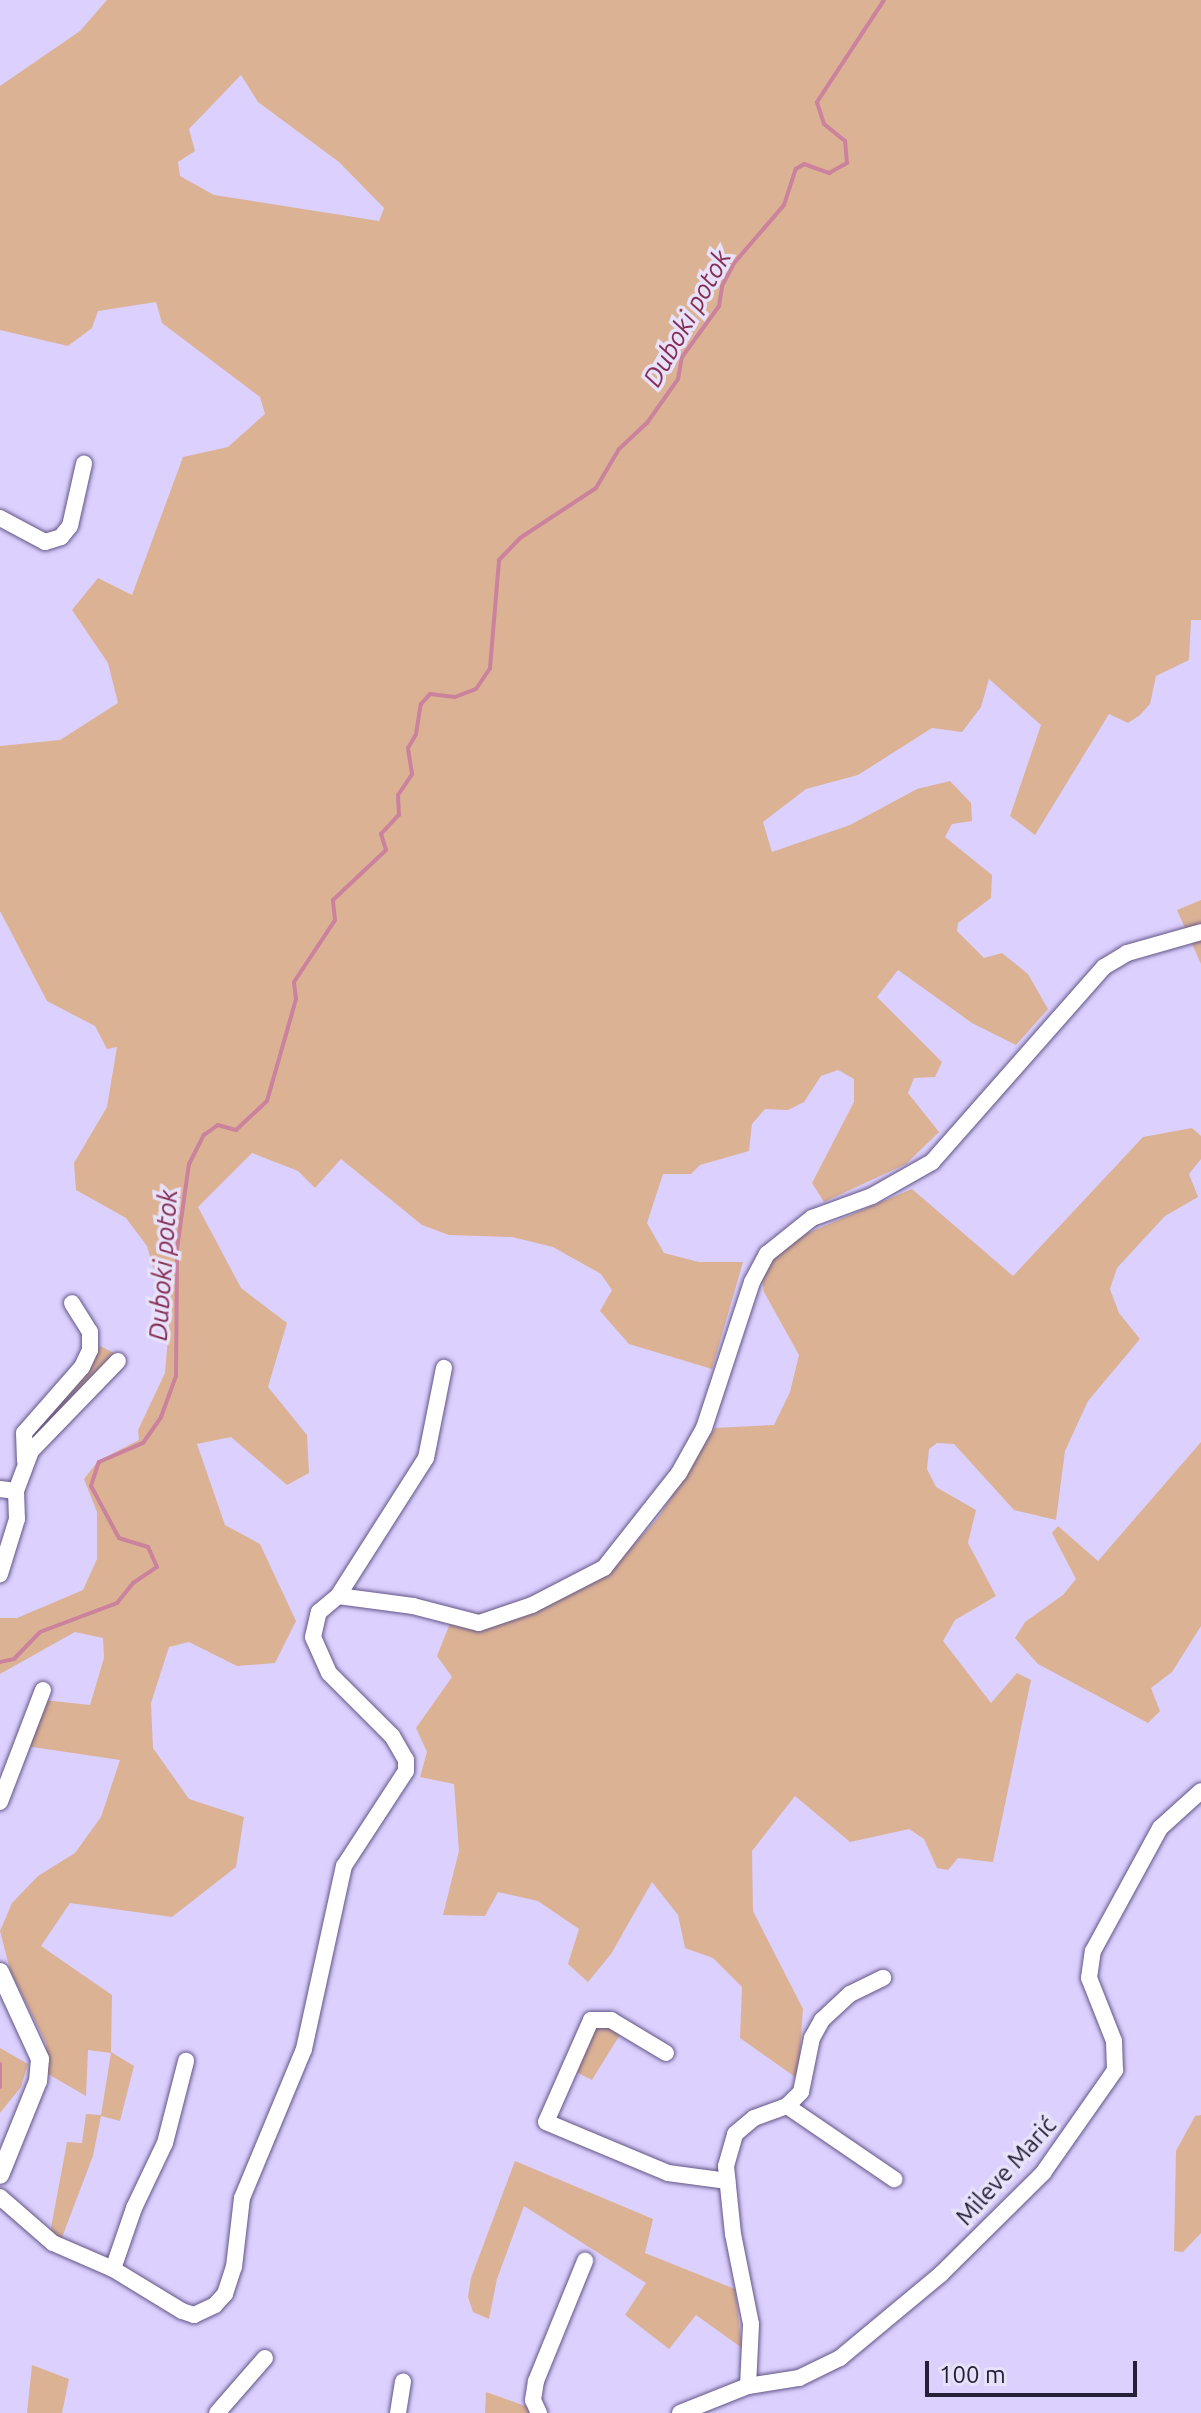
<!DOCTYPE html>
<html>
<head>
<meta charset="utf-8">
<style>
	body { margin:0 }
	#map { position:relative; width:1201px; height:2413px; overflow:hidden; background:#dbd0fe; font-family:Ubuntu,sans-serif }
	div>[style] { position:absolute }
	.green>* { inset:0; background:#dcb295 }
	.stream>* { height:4px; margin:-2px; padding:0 2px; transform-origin:2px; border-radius:2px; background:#cb829d }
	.roads { filter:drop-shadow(0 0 2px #635587) drop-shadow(0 0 2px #635587) }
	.minor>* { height:16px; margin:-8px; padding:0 8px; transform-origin:8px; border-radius:8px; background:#fff }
	.tertiary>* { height:18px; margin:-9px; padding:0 9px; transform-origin:9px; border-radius:9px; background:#fff }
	span { translate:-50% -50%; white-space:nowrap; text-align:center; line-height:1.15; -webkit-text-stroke:7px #e7e1f9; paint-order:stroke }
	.street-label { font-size:24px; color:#262036 }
	.water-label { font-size:26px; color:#852d54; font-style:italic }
	.scale { position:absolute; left:925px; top:2361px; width:212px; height:36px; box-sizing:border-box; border:4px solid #262036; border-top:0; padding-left:10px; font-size:24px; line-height:28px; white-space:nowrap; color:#262036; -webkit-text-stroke:6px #e7e1f9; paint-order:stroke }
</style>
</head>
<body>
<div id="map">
	<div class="green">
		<i style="clip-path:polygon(evenodd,107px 0,1201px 0,1201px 620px,1191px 620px,1189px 660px,1156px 676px,1150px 704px,1140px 715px,1128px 723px,1109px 714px,1035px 835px,1010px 816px,1041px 725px,989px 679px,981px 707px,962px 732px,932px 728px,858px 775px,806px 789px,763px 822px,772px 852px,850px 825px,917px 789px,950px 781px,971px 803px,972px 821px,952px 824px,945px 837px,992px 875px,991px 898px,958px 923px,957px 931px,984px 958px,1002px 953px,1028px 974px,1048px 1009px,1016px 1045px,972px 1023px,898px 970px,877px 997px,942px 1062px,935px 1077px,914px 1078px,908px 1093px,939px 1132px,906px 1164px,824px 1202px,812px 1183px,854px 1102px,854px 1079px,838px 1070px,821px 1076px,804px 1102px,788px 1110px,765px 1109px,752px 1124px,749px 1151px,700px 1165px,691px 1174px,663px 1174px,647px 1223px,664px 1253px,699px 1262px,743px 1262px,712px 1369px,629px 1344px,600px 1311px,612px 1290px,601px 1274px,553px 1247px,512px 1237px,449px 1235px,422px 1225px,341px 1159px,315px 1188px,298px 1171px,252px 1153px,198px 1207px,241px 1288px,287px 1323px,268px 1387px,307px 1435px,309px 1473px,287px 1485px,231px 1437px,197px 1444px,225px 1525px,260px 1544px,296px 1621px,275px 1663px,237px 1666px,189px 1642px,169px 1647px,151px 1703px,153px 1748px,189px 1799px,244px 1817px,236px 1867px,172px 1917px,70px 1903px,41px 1946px,112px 1995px,111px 2052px,134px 2066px,120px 2121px,101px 2116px,93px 2156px,61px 2240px,50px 2233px,67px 2142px,82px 2143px,86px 2114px,101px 2115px,111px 2053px,88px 2050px,86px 2096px,48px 2074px,46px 2043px,10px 1970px,0 1931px,12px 1903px,38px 1876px,75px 1853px,101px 1817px,120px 1760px,26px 1746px,44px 1700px,90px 1705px,104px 1658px,103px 1638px,75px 1632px,0 1674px,0 1618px,17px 1618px,83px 1590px,97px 1559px,97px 1512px,84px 1479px,98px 1461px,139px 1440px,138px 1430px,165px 1373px,169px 1325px,147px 1246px,126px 1218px,76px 1190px,74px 1163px,107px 1107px,117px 1047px,107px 1049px,95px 1026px,47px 1001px,0 911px,0 746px,60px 740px,118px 703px,108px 663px,72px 610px,98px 578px,132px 595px,183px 457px,228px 447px,265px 414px,260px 397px,162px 323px,156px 302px,98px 311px,92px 328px,68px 346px,0 330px,0 86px,80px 31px,107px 0,241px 75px,258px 102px,339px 162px,384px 208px,379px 221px,214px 195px,180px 176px,178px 162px,195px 151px,189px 129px,241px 75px)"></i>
		<i style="clip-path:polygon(1201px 900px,1201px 964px,1177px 910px)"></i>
		<i style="clip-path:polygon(1192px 1128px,1201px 1136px,1201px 1159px,1189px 1174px,1198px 1197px,1165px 1216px,1117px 1268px,1110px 1289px,1119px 1313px,1140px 1339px,1088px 1401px,1065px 1451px,1056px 1520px,1014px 1510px,954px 1444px,937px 1443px,929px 1449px,927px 1469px,936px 1487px,976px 1510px,968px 1543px,996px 1596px,955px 1620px,943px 1641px,991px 1703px,1017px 1673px,1031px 1680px,993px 1862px,958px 1858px,948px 1870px,937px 1868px,924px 1839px,909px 1829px,850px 1842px,795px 1796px,752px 1851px,753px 1911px,803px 2009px,798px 2079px,740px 2038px,742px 1987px,713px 1958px,685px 1948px,678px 1915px,652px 1882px,611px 1954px,588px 1982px,568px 1964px,579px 1929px,538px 1901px,498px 1892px,485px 1916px,443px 1915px,459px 1851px,454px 1784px,420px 1777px,427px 1752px,416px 1728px,452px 1677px,437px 1656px,453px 1616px,523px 1608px,622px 1558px,658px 1518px,715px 1428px,774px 1425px,790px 1392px,799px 1355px,764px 1292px,762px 1279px,774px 1256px,796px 1238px,912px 1189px,1013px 1276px,1143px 1137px)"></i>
		<i style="clip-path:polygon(100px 1346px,116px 1354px,27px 1445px,33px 1430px,90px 1367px)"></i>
		<i style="clip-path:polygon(1201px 1442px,1201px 1626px,1172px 1672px,1151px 1688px,1160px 1711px,1148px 1723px,1038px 1664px,1015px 1638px,1025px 1622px,1063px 1595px,1076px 1579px,1052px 1533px,1058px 1526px,1098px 1561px)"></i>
		<i style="clip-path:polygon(594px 2026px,608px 2026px,621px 2033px,592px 2080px,576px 2072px)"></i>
		<i style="clip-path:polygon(0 2048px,28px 2064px,21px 2087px,0 2113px)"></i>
		<i style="clip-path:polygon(1201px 2115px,1201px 2233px,1183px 2252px,1174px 2251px,1176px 2151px,1195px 2116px)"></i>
		<i style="clip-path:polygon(515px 2161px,653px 2219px,645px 2253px,735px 2289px,742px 2348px,696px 2315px,669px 2349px,625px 2315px,646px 2283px,524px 2206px,497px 2279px,489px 2319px,473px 2312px,468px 2297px,471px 2278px)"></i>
		<i style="clip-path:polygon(32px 2365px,69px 2379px,62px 2413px,27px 2413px)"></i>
		<i style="clip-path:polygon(486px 2392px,528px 2407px,529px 2413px,485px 2413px)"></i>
	</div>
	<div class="stream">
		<i style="left:0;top:1662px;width:14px;rotate:-12deg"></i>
		<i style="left:14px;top:1659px;width:37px;rotate:-46deg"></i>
		<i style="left:40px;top:1632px;width:82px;rotate:-20.6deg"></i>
		<i style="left:117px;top:1603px;width:26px;rotate:-51deg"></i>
		<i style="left:133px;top:1583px;width:29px;rotate:-34deg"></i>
		<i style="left:157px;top:1567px;width:22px;rotate:-114deg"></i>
		<i style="left:148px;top:1547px;width:30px;rotate:-163deg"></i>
		<i style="left:119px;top:1538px;width:59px;rotate:-118.3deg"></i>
		<i style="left:91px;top:1486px;width:25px;rotate:-72deg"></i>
		<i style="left:99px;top:1462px;width:48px;rotate:-23.4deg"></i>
		<i style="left:143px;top:1443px;width:32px;rotate:-55deg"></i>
		<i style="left:161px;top:1417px;width:44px;rotate:-69.9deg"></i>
		<i style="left:176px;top:1376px;width:127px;rotate:-89.5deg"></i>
		<i style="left:177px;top:1249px;width:86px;rotate:-82deg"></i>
		<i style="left:189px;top:1164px;width:33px;rotate:-63deg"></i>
		<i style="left:204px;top:1135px;width:17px;rotate:-36deg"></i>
		<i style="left:218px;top:1125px;width:19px;rotate:16deg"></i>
		<i style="left:236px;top:1130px;width:42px;rotate:-43.1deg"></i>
		<i style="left:267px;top:1101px;width:106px;rotate:-74.1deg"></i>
		<i style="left:296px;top:999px;width:17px;rotate:-97deg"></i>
		<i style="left:294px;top:982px;width:74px;rotate:-56.5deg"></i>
		<i style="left:335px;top:920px;width:20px;rotate:-96deg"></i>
		<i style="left:333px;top:900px;width:73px;rotate:-43.3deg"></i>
		<i style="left:386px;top:850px;width:17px;rotate:-107deg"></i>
		<i style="left:381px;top:834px;width:26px;rotate:-47deg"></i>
		<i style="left:399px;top:815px;width:20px;rotate:-93deg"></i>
		<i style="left:398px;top:795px;width:25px;rotate:-56deg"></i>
		<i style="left:412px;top:774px;width:26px;rotate:-99deg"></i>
		<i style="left:408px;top:748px;width:16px;rotate:-60deg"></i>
		<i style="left:416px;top:734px;width:30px;rotate:-81deg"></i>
		<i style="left:421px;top:704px;width:13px;rotate:-48deg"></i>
		<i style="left:430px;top:694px;width:25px;rotate:7deg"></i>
		<i style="left:455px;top:697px;width:22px;rotate:-21deg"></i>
		<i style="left:476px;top:689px;width:25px;rotate:-56deg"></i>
		<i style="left:490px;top:668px;width:108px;rotate:-85.2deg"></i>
		<i style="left:499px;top:560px;width:30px;rotate:-46deg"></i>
		<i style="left:520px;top:538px;width:91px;rotate:-33.3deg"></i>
		<i style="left:596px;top:488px;width:45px;rotate:-59.5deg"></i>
		<i style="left:619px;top:449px;width:38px;rotate:-43deg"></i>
		<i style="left:647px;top:423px;width:54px;rotate:-54.8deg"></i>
		<i style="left:678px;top:379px;width:22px;rotate:-80deg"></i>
		<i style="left:682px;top:357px;width:63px;rotate:-54deg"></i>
		<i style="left:719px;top:306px;width:20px;rotate:-81deg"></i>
		<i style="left:722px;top:286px;width:27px;rotate:-62deg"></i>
		<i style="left:735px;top:262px;width:75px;rotate:-49.3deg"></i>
		<i style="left:784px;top:205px;width:38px;rotate:-72deg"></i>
		<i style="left:796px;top:169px;width:9px;rotate:-32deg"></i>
		<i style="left:804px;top:164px;width:27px;rotate:20deg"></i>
		<i style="left:829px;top:173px;width:21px;rotate:-29deg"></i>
		<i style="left:847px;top:163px;width:22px;rotate:-95deg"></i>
		<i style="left:845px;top:141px;width:27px;rotate:-141deg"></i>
		<i style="left:824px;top:124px;width:23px;rotate:-108deg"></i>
		<i style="left:817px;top:102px;width:122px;rotate:-56.7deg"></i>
		<i style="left:0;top:2064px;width:23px;rotate:90deg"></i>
	</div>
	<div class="roads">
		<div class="minor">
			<i style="left:0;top:518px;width:51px;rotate:28.1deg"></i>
			<i style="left:45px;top:542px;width:17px;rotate:-17deg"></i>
			<i style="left:61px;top:537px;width:14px;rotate:-51deg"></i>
			<i style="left:70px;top:526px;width:64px;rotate:-77.3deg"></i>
			<i style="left:25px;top:1461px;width:28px;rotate:-92deg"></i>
			<i style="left:24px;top:1433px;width:88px;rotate:-48.7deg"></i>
			<i style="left:82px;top:1367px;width:19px;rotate:-65deg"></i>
			<i style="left:90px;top:1350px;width:18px;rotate:-90deg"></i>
			<i style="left:90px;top:1332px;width:34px;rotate:-122deg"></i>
			<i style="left:0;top:1489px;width:16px;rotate:7deg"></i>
			<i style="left:16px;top:1491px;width:28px;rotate:88deg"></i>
			<i style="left:17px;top:1519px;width:58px;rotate:107.2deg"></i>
			<i style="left:16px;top:1491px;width:43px;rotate:-69.4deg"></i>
			<i style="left:31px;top:1451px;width:125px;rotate:-46deg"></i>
			<i style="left:338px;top:1596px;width:164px;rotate:-57.5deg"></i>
			<i style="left:426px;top:1458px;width:92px;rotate:-78.7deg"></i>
			<i style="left:0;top:1802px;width:120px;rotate:-69deg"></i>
			<i style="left:666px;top:2053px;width:64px;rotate:-149deg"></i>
			<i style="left:611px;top:2020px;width:20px;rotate:180deg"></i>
			<i style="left:591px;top:2020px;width:111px;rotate:113.8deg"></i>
			<i style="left:546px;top:2122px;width:132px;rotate:22.7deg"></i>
			<i style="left:668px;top:2173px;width:60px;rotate:7.7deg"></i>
			<i style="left:787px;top:2106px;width:20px;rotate:-45deg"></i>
			<i style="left:801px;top:2092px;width:55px;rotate:-78.5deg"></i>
			<i style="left:812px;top:2038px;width:21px;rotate:-61deg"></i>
			<i style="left:822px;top:2020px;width:38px;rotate:-43deg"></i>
			<i style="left:850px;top:1994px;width:37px;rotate:-26deg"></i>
			<i style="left:0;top:2197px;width:70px;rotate:41deg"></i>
			<i style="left:53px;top:2243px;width:65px;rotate:23.4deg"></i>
			<i style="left:113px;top:2269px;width:81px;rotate:31.3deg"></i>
			<i style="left:182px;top:2311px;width:13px;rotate:18deg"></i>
			<i style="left:194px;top:2315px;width:23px;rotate:-25deg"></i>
			<i style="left:215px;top:2305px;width:15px;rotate:-48deg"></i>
			<i style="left:225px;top:2294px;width:28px;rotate:-72deg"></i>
			<i style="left:234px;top:2267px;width:69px;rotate:-83.4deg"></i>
			<i style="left:242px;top:2198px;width:161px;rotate:-67.4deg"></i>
			<i style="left:304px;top:2049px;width:187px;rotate:-77.7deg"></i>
			<i style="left:344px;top:1866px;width:113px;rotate:-56.9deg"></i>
			<i style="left:406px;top:1771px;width:11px;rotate:-90deg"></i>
			<i style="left:406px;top:1760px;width:28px;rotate:-120deg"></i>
			<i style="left:392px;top:1736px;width:89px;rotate:-135deg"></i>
			<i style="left:329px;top:1673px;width:39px;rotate:-114deg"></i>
			<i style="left:313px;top:1637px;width:26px;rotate:-77deg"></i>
			<i style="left:319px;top:1612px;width:25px;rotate:-40deg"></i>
			<i style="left:338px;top:1596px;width:76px;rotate:7.6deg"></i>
			<i style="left:413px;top:1606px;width:68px;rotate:14.4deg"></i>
			<i style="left:479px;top:1623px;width:56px;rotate:-18.8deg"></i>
			<i style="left:532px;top:1605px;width:81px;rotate:-27.2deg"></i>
			<i style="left:604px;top:1568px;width:121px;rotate:-51.7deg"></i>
			<i style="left:679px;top:1473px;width:51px;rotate:-60.9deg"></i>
			<i style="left:704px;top:1428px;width:154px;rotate:-71.8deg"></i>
			<i style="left:752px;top:1282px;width:32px;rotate:-62deg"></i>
			<i style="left:767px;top:1254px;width:58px;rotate:-38.7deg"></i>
			<i style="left:812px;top:1218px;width:64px;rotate:-20.1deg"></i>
			<i style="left:872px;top:1196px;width:69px;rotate:-29.5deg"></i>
			<i style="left:932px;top:1162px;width:260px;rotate:-48.6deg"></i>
			<i style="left:1104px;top:967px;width:27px;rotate:-31deg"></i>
			<i style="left:1127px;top:953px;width:77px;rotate:-15.8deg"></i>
			<i style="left:113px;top:2269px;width:65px;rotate:-71deg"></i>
			<i style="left:134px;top:2208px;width:72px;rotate:-64.5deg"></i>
			<i style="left:165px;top:2143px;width:85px;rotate:-75.6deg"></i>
			<i style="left:748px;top:2386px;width:62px;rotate:-87.2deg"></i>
			<i style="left:751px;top:2324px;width:92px;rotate:-101.3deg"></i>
			<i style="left:733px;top:2234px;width:68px;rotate:-95.9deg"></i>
			<i style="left:726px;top:2166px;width:33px;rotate:-74deg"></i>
			<i style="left:735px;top:2134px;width:25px;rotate:-40deg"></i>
			<i style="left:754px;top:2118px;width:35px;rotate:-20deg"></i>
			<i style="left:787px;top:2106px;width:130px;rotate:34.3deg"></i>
			<i style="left:217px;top:2413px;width:73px;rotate:-48.9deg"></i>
			<i style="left:398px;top:2413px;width:32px;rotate:-81deg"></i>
			<i style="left:539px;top:2413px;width:14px;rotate:-115deg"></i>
			<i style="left:533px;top:2400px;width:19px;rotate:-81deg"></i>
			<i style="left:536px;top:2381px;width:130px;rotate:-67.8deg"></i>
			<i style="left:680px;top:2413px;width:73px;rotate:-21.7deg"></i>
			<i style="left:748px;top:2386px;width:52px;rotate:-8.9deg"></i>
			<i style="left:799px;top:2378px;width:46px;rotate:-26deg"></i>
			<i style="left:840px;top:2358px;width:131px;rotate:-39.7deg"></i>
			<i style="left:941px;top:2274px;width:144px;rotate:-44.7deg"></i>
			<i style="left:1043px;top:2173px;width:126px;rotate:-55deg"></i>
			<i style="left:1115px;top:2070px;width:29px;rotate:-92deg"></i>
			<i style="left:1114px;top:2041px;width:68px;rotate:-111.6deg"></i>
			<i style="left:1089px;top:1978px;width:27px;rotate:-82deg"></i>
			<i style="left:1093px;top:1951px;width:140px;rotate:-61.4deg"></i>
			<i style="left:1160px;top:1828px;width:55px;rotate:-42.1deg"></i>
		</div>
		<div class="tertiary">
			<i style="left:0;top:1972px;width:96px;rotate:65.3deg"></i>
			<i style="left:40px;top:2059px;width:22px;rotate:95deg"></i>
			<i style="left:38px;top:2081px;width:101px;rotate:112deg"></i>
		</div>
	</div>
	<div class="street-label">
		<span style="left:1006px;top:2171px;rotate:-48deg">Mileve Marić</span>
	</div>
	<div class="water-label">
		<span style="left:687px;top:318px;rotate:-61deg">Duboki potok</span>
		<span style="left:163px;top:1265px;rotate:-86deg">Duboki potok</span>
	</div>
	<div class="scale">100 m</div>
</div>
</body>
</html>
